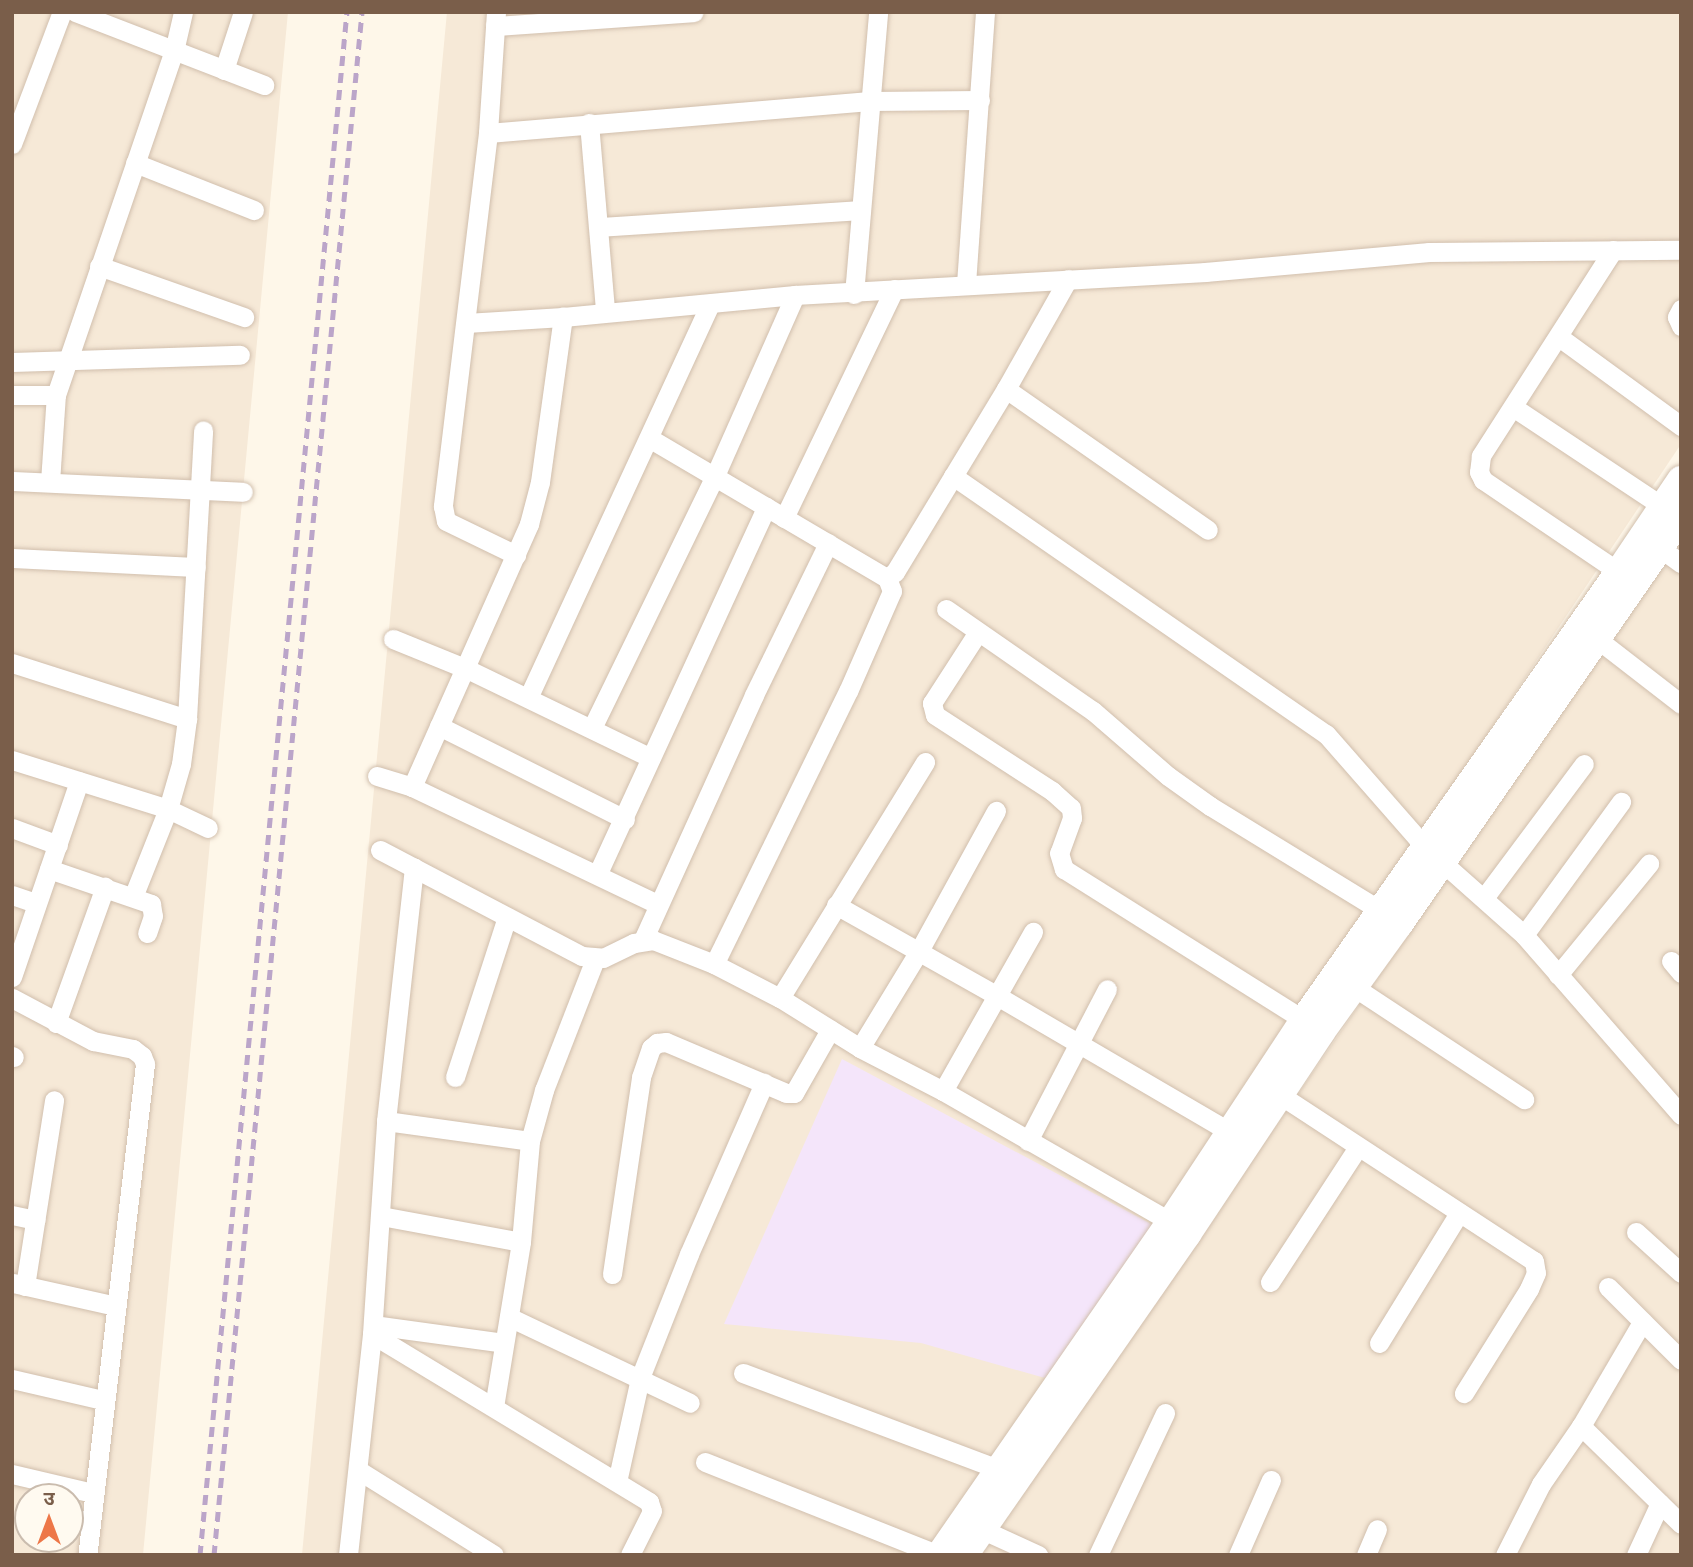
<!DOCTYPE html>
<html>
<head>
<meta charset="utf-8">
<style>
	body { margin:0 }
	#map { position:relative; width:1693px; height:1567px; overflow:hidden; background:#fef7e9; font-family:"Varela Round","Noto Sans Devanagari",sans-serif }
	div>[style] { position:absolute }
	.residential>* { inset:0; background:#f6e9d7 }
	.education>* { inset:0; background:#f4e5fa }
	.roads { filter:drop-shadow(0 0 2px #d1bfad) drop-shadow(0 0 2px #d1bfad) }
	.minor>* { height:19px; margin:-9.5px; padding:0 9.5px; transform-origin:9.5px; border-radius:9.5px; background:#fff }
	.secondary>* { height:28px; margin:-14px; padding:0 14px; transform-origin:14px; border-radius:14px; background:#fff }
	.rail>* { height:5px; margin-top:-2.5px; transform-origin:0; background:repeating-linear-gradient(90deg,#bba5c9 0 10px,transparent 0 17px) }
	span { translate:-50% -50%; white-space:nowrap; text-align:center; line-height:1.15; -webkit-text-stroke:5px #fffaf0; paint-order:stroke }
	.frame { position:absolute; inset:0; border:14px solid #7a5e4a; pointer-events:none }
	.north { position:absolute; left:14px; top:1483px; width:70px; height:70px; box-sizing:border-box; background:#fffaf0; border:2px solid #cabcae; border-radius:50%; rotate:0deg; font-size:19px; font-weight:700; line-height:28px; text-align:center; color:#7a5e4a }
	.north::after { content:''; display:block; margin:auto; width:24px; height:32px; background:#ed7748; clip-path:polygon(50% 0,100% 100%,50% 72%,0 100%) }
</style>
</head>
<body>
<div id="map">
	<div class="residential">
		<i style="clip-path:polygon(evenodd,12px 12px,288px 12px,143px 1555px,12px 1555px,12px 12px,28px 1497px,70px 1497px,70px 1539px,28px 1539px,28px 1497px)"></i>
		<i style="clip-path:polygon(447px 12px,1681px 12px,1681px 444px,1171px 1208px,934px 1555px,302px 1555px)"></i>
		<i style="clip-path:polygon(1681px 533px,1681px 1555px,981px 1555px,1430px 902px)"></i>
	</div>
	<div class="education">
		<i style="clip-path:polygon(842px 1059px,1155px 1226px,1045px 1378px,921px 1343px,724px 1324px)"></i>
	</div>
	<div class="roads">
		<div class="minor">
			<i style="left:75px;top:12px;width:203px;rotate:21.1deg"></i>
			<i style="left:496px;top:12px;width:121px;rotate:93.8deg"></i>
			<i style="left:488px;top:133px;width:376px;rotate:96.9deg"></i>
			<i style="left:443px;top:506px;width:15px;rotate:79deg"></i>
			<i style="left:446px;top:521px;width:78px;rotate:25.9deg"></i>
			<i style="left:495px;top:26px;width:199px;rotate:-4deg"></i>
			<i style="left:224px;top:70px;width:61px;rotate:-71.9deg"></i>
			<i style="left:589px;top:123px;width:189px;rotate:85.1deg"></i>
			<i style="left:488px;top:133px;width:383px;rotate:-4.8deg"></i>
			<i style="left:870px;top:101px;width:110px;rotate:-0.5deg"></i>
			<i style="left:12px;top:144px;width:141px;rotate:-69.3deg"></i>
			<i style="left:135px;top:163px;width:128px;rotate:21.6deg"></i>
			<i style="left:599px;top:227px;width:261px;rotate:-3.7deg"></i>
			<i style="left:1613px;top:250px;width:245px;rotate:122.7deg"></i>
			<i style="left:1481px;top:456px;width:16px;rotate:97deg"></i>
			<i style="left:1479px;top:472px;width:9px;rotate:63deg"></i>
			<i style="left:1483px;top:480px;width:164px;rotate:34.1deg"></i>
			<i style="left:99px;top:266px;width:154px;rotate:19.4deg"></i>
			<i style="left:966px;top:284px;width:273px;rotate:-86deg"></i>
			<i style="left:854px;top:294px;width:283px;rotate:-85.1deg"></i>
			<i style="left:1681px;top:309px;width:9px;rotate:117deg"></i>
			<i style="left:1677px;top:317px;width:10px;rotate:66deg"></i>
			<i style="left:466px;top:323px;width:97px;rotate:-3.5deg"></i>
			<i style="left:563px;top:317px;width:233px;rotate:-5.4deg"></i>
			<i style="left:795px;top:295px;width:411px;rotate:-3.2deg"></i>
			<i style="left:1205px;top:272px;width:225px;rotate:-5.1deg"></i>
			<i style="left:1429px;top:252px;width:252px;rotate:-0.5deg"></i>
			<i style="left:1559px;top:337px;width:151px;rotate:36.1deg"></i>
			<i style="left:12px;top:362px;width:228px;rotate:-1.8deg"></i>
			<i style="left:1006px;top:389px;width:246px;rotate:34.9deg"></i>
			<i style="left:12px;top:395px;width:44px"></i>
			<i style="left:1513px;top:407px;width:179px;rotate:33.6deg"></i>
			<i style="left:649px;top:438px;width:276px;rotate:30.5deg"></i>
			<i style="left:887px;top:578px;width:14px;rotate:69deg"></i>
			<i style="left:892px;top:591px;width:109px;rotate:113.7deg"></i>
			<i style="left:848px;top:691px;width:304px;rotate:116.1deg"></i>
			<i style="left:953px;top:476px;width:454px;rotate:34.7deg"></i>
			<i style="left:1326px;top:734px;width:150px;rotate:48.8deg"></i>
			<i style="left:1425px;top:847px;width:132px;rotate:41.6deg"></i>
			<i style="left:1524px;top:935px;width:239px;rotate:48.9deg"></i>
			<i style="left:12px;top:481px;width:231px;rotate:2.7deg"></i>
			<i style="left:50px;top:482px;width:87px;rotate:-86.1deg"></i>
			<i style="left:56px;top:395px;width:364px;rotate:-71.1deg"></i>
			<i style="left:174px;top:51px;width:40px;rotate:-77deg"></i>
			<i style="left:784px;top:518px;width:254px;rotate:-64.3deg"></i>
			<i style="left:1660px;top:548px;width:26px;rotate:36deg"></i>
			<i style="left:12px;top:558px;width:184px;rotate:2.8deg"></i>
			<i style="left:887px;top:578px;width:10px;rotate:-37deg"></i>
			<i style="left:895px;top:572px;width:214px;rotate:-58.8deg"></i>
			<i style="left:1006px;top:389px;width:126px;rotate:-60.6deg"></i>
			<i style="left:946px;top:609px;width:179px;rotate:34.8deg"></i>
			<i style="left:1093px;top:711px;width:99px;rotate:40.9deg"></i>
			<i style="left:1168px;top:776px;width:52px;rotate:35.5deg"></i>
			<i style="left:1210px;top:806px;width:203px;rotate:31.5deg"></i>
			<i style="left:978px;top:632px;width:85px;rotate:122.9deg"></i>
			<i style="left:932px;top:703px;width:12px;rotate:76deg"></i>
			<i style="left:935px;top:715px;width:140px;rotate:33deg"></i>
			<i style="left:1052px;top:791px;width:25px;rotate:42deg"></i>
			<i style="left:1071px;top:808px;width:10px;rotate:84deg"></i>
			<i style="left:1072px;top:818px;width:37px;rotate:110deg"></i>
			<i style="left:1059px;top:853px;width:17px;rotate:73deg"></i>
			<i style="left:1064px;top:869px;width:284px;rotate:32.2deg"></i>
			<i style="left:1596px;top:638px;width:108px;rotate:37.8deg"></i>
			<i style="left:393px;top:639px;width:80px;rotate:22.1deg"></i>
			<i style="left:467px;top:669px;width:204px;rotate:25.8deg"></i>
			<i style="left:12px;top:663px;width:184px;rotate:17.7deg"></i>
			<i style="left:528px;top:698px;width:433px;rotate:-65.2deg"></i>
			<i style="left:439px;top:726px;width:208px;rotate:26.6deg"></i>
			<i style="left:592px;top:728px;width:278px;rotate:-64deg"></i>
			<i style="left:714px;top:478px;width:200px;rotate:-66.1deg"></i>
			<i style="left:12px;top:760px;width:164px;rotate:17.4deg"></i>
			<i style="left:168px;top:809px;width:44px;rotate:25.4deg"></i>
			<i style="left:377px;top:776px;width:37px;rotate:17deg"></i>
			<i style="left:412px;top:787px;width:272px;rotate:25.5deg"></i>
			<i style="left:412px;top:787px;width:288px;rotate:-66deg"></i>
			<i style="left:529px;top:524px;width:43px;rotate:-75.3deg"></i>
			<i style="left:540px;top:482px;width:167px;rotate:-82.1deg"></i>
			<i style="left:12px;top:828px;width:49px;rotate:20.3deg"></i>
			<i style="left:380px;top:850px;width:228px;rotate:27.7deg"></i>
			<i style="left:582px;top:956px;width:21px;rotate:5deg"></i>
			<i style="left:603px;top:958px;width:34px;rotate:-26deg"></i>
			<i style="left:634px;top:943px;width:19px;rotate:-9deg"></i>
			<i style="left:653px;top:940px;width:66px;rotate:21.5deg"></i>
			<i style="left:714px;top:964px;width:74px;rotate:27.3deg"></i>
			<i style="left:780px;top:998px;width:94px;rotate:32deg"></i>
			<i style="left:860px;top:1048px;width:93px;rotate:27.4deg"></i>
			<i style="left:943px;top:1091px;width:263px;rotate:29.9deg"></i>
			<i style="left:49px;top:869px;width:108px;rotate:18.9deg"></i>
			<i style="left:151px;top:904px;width:12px;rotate:81deg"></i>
			<i style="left:153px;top:916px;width:18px;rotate:109deg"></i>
			<i style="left:598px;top:873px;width:403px;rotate:-65.3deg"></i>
			<i style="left:12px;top:895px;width:24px;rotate:19deg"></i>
			<i style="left:133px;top:897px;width:95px;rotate:-68.3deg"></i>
			<i style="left:168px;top:809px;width:47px;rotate:-73.9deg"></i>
			<i style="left:181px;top:764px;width:45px;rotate:-82.4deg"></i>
			<i style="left:187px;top:719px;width:289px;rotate:-86.8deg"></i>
			<i style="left:1484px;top:898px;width:167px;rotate:-53.3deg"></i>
			<i style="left:836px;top:905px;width:187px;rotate:29.4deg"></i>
			<i style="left:999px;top:997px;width:268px;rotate:30.3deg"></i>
			<i style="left:1524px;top:935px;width:165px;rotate:-53.9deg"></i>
			<i style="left:643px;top:940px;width:269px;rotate:-65.6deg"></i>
			<i style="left:754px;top:695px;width:169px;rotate:-64deg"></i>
			<i style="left:1671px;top:961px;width:16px;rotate:50deg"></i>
			<i style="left:1558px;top:975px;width:144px;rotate:-50.7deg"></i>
			<i style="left:12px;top:977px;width:207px;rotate:-71.1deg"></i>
			<i style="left:1354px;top:987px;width:204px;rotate:33.4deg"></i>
			<i style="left:12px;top:998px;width:92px;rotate:28deg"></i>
			<i style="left:93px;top:1041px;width:41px;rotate:11.3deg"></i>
			<i style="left:133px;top:1049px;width:11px;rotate:38deg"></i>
			<i style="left:142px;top:1056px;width:9px;rotate:69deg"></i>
			<i style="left:145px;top:1064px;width:494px;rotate:96.7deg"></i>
			<i style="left:780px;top:998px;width:277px;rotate:-58.4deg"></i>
			<i style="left:56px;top:1023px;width:145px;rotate:-70.2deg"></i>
			<i style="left:860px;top:1048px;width:114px;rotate:-58.7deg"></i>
			<i style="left:919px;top:951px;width:160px;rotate:-61.2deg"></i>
			<i style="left:12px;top:1056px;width:2px;rotate:27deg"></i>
			<i style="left:455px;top:1077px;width:168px;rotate:-72deg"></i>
			<i style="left:1271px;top:1089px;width:314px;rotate:33.2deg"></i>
			<i style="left:1534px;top:1261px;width:12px;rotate:81deg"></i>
			<i style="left:1536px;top:1273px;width:17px;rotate:114deg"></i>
			<i style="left:1529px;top:1289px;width:123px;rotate:122deg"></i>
			<i style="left:943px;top:1091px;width:183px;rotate:-60.5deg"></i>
			<i style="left:386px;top:1121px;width:145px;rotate:7.9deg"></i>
			<i style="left:1028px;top:1141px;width:171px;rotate:-62.5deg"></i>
			<i style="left:12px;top:1215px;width:24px;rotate:12deg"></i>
			<i style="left:381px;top:1216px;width:142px;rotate:10.5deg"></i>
			<i style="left:1636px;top:1232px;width:61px;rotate:42.3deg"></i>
			<i style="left:612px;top:1274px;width:199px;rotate:-81.6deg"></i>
			<i style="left:641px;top:1077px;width:31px;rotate:-71deg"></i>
			<i style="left:651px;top:1048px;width:8px;rotate:-40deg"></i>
			<i style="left:657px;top:1043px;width:9px;rotate:-6deg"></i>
			<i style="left:666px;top:1042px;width:130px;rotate:23deg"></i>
			<i style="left:786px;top:1093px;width:8px"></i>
			<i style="left:794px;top:1093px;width:73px;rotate:-60.3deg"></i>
			<i style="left:1270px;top:1282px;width:161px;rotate:-56.9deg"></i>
			<i style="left:13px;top:1283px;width:106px;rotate:12.6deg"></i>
			<i style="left:25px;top:1286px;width:188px;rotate:-81.1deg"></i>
			<i style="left:1608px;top:1287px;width:103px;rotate:45deg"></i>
			<i style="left:509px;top:1317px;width:200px;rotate:25.4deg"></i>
			<i style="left:373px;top:1325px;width:132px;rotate:7.8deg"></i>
			<i style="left:372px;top:1334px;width:324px;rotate:31.2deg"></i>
			<i style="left:649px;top:1502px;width:9px;rotate:72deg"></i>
			<i style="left:652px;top:1511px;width:49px;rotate:116.6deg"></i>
			<i style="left:1379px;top:1343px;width:153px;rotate:-58.4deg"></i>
			<i style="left:743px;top:1373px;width:273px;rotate:20.6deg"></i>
			<i style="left:12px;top:1379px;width:93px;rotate:13deg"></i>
			<i style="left:494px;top:1407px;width:167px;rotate:-80.7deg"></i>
			<i style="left:521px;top:1242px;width:101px;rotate:-84.9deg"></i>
			<i style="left:530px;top:1141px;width:53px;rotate:-74.6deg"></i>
			<i style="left:544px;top:1090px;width:141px;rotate:-68.7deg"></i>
			<i style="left:1581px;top:1426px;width:140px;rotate:44.4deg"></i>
			<i style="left:705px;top:1462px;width:252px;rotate:21.7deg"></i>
			<i style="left:358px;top:1470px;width:160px;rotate:32deg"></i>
			<i style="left:12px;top:1474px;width:83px;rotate:13.2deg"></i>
			<i style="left:617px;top:1482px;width:107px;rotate:-77.5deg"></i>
			<i style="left:640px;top:1378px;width:133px;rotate:-68.4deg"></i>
			<i style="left:689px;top:1254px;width:187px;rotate:-66.3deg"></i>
			<i style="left:981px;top:1529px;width:63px;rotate:24.5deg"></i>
			<i style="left:348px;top:1555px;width:222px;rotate:-83.8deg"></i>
			<i style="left:372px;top:1334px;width:213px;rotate:-86.2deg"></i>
			<i style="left:386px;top:1121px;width:255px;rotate:-83.7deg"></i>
			<i style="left:1098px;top:1555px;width:157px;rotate:-64.7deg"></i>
			<i style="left:1238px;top:1555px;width:82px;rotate:-66.3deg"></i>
			<i style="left:1366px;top:1555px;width:28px;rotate:-67deg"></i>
			<i style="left:1505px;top:1555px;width:80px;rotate:-63.1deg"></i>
			<i style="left:1541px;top:1484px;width:70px;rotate:-55.4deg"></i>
			<i style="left:1581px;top:1426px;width:121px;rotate:-59.6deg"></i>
			<i style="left:1636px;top:1555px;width:57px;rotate:-65.2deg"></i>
		</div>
		<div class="secondary">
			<i style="left:940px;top:1555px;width:405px;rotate:-55.3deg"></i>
			<i style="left:1171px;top:1222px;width:242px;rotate:-56.6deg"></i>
			<i style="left:1304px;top:1020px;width:548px;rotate:-54.89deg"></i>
			<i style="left:1619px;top:572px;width:111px;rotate:-56deg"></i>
			<i style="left:964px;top:1555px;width:391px;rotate:-55.2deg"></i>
			<i style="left:1187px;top:1234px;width:242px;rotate:-56.4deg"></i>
			<i style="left:1321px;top:1032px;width:133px;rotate:-54.2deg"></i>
			<i style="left:1399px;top:924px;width:496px;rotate:-55.3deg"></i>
		</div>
	</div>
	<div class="rail">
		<i style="left:200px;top:1555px;width:1550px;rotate:-84.56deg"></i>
		<i style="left:214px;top:1555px;width:1550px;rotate:-84.52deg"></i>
	</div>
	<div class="frame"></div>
	<div class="north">उ</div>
</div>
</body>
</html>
